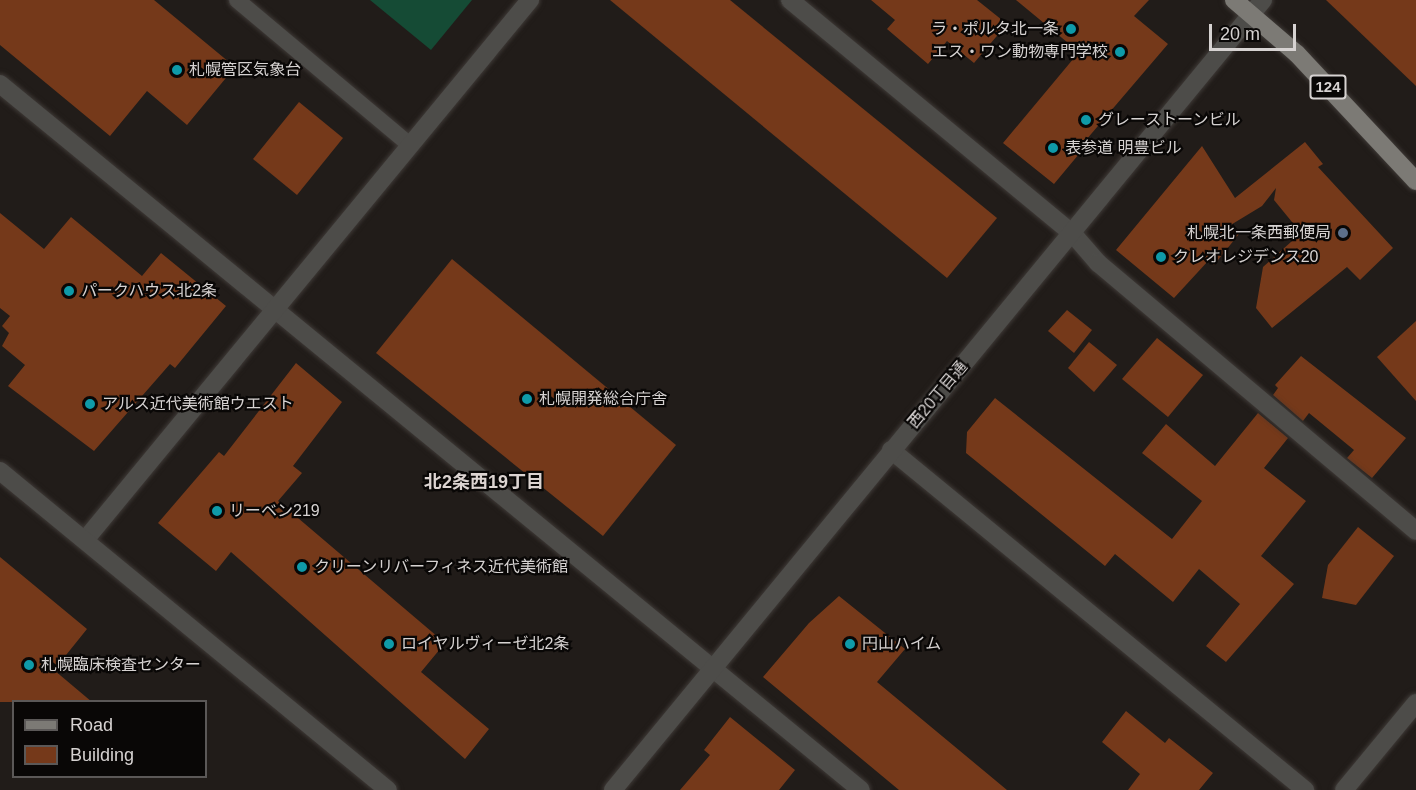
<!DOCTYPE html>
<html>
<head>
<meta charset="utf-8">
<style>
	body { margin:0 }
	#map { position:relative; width:1416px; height:790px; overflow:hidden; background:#211c19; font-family:Helvetica,"Noto Sans JP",sans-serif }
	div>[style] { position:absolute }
	.green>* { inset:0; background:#154b35 }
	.building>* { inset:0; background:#75391a }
	.roads { filter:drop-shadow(0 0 2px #3e3936) drop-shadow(0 0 2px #3e3936) }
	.service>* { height:16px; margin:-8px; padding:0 8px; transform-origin:8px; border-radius:8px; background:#4d4c49 }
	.minor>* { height:18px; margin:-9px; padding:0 9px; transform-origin:9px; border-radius:9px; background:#4d4c49 }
	.tertiary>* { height:18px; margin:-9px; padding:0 9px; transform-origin:9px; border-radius:9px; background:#4d4c49 }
	.primary>* { height:18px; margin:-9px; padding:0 9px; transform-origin:9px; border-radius:9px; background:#7c7a75 }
	.dots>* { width:16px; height:16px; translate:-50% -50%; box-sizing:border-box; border:3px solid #090706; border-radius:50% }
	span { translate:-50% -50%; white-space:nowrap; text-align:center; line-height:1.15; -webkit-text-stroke:4.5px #090706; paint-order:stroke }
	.shield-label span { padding:2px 4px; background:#090706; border:2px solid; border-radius:4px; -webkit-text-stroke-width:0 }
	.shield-label { font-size:15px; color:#d6d2d1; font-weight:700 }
	.poi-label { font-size:16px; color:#d6d2d1 }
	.right { translate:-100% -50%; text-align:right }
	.left { translate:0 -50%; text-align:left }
	.street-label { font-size:16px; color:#d6d2d1 }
	.neighbourhood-label { font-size:18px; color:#dcd4d1; font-weight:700 }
	.legend { position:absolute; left:12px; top:700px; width:195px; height:78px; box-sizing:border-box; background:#090706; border:2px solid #5b5857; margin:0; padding:8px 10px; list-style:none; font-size:18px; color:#d6d2d1 }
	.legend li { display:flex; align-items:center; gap:12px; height:30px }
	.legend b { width:30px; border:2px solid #5b5857 }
	.scale { position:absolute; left:1209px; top:24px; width:87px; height:27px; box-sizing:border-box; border:3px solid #d6d2d1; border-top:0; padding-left:8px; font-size:18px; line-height:21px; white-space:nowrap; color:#d6d2d1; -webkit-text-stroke:4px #090706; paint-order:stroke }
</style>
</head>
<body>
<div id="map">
	<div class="green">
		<i style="clip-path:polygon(370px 0,472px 0,431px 50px)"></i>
	</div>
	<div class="building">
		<i style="clip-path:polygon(0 0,154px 0,235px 67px,187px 125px,147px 91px,110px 136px,0 45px)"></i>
		<i style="clip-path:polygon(610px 0,730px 0,997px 218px,947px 278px)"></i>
		<i style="clip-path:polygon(871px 0,977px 0,1007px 24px,974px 63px,947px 41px,928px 64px,887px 29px,895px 20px)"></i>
		<i style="clip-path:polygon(1016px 0,1149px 0,1134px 16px,1168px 44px,1086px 140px,1089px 142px,1054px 184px,1003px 143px,1079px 52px)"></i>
		<i style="clip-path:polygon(1326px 0,1416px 0,1416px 86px)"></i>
		<i style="clip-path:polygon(299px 102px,343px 138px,297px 195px,253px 159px)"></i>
		<i style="clip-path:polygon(1305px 142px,1323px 164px,1318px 167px,1393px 248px,1360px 280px,1347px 267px,1272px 328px,1256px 308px,1263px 267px,1301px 233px,1274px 200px,1276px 188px,1262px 206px,1229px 226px,1239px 234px,1214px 265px,1209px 260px,1174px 298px,1116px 250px,1202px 146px,1235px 198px)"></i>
		<i style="clip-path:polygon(0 213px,44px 249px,71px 217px,142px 276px,161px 253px,226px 306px,175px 368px,170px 364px,94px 451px,8px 386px,25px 365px,2px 346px,9px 333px,2px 326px,10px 316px,0 308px)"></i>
		<i style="clip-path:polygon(452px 259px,676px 445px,603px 536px,376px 353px)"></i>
		<i style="clip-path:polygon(1067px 310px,1092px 330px,1074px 353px,1048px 331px)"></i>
		<i style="clip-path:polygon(1416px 321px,1416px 401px,1377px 357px)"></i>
		<i style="clip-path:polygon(1157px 338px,1203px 375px,1168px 417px,1122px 379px)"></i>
		<i style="clip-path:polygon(1089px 342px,1117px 365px,1094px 392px,1068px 368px)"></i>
		<i style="clip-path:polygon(1301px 356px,1406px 438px,1372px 478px,1347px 458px,1354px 450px,1309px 413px,1303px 421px,1273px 395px,1278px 388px,1275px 385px)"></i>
		<i style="clip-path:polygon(296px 363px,342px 402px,293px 466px,302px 473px,278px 501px,445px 643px,421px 672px,489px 729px,465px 759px,231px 552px,216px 571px,158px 523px,219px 452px,224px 456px)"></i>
		<i style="clip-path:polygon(995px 398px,1172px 539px,1202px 501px,1142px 453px,1166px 424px,1215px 466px,1258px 413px,1288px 438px,1264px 468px,1306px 501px,1261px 556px,1294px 584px,1226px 662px,1206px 646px,1240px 604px,1199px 569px,1173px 602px,1115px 554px,1105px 566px,966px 453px,967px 432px)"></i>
		<i style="clip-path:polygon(1358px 527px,1394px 556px,1356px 605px,1322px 598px,1328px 565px)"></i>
		<i style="clip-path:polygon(0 557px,87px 629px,54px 670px,92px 702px,0 702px)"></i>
		<i style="clip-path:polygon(839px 596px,905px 649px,877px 682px,1007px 790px,899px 790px,763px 677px,809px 623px)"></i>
		<i style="clip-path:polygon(1126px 711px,1165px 743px,1169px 738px,1213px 773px,1199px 790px,1128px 790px,1140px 774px,1102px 742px)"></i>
		<i style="clip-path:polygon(730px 717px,795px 770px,779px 790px,680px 790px,710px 755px,704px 750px)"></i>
	</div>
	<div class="roads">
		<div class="service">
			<i style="left:237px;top:0;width:226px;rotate:40deg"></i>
		</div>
		<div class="minor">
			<i style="left:790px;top:0;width:366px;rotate:39.6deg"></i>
			<i style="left:1072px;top:233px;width:40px;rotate:49deg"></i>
			<i style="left:1098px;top:263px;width:416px;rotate:40.1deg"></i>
			<i style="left:0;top:84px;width:1113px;rotate:39.35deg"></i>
			<i style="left:891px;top:450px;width:536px;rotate:39.39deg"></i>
			<i style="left:85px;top:540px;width:700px;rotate:-50.51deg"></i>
		</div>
		<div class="tertiary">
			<i style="left:0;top:471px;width:502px;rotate:39.43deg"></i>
			<i style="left:613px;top:790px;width:1023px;rotate:-50.55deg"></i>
			<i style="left:1344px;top:790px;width:113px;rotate:-50.4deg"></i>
		</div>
		<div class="primary">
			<i style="left:1234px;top:0;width:83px;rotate:40.6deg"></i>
			<i style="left:1297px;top:54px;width:174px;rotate:46.9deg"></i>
		</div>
	</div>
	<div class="dots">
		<i style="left:1071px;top:29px;background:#0f9aa8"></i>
		<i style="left:1120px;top:52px;background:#0f9aa8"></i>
		<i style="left:177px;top:70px;background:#0f9aa8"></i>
		<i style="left:1086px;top:120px;background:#0f9aa8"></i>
		<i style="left:1053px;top:148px;background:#0f9aa8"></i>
		<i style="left:1343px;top:233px;background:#5c6f8a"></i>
		<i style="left:1161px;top:257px;background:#0f9aa8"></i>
		<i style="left:69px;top:291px;background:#0f9aa8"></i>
		<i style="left:527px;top:399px;background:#0f9aa8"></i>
		<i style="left:90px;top:404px;background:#0f9aa8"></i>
		<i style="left:217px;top:511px;background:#0f9aa8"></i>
		<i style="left:302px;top:567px;background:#0f9aa8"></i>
		<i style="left:389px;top:644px;background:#0f9aa8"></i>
		<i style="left:850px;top:644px;background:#0f9aa8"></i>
		<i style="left:29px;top:665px;background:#0f9aa8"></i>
	</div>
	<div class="shield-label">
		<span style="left:1328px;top:87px">124</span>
	</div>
	<div class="poi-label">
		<span class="right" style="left:1059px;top:29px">ラ・ポルタ北一条</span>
		<span class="right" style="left:1108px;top:52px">エス・ワン動物専門学校</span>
		<span class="left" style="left:189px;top:70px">札幌管区気象台</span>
		<span class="left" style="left:1098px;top:120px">グレーストーンビル</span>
		<span class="left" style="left:1065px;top:148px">表参道 明豊ビル</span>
		<span class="right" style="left:1331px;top:233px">札幌北一条西郵便局</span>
		<span class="left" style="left:1173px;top:257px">クレオレジデンス20</span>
		<span class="left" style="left:81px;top:291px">パークハウス北2条</span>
		<span class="left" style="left:539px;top:399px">札幌開発総合庁舎</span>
		<span class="left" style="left:102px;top:404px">アルス近代美術館ウエスト</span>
		<span class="left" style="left:229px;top:511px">リーベン219</span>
		<span class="left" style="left:314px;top:567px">クリーンリバーフィネス近代美術館</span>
		<span class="left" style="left:401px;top:644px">ロイヤルヴィーゼ北2条</span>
		<span class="left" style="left:862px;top:644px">円山ハイム</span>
		<span class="left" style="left:41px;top:665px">札幌臨床検査センター</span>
	</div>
	<div class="street-label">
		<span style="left:938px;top:395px;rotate:-50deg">西20丁目通</span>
	</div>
	<div class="neighbourhood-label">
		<span style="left:484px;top:482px">北2条西19丁目</span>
	</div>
	<ul class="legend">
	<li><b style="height:8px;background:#7c7a75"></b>Road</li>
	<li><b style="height:16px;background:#75391a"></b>Building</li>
	</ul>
	<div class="scale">20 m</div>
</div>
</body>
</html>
